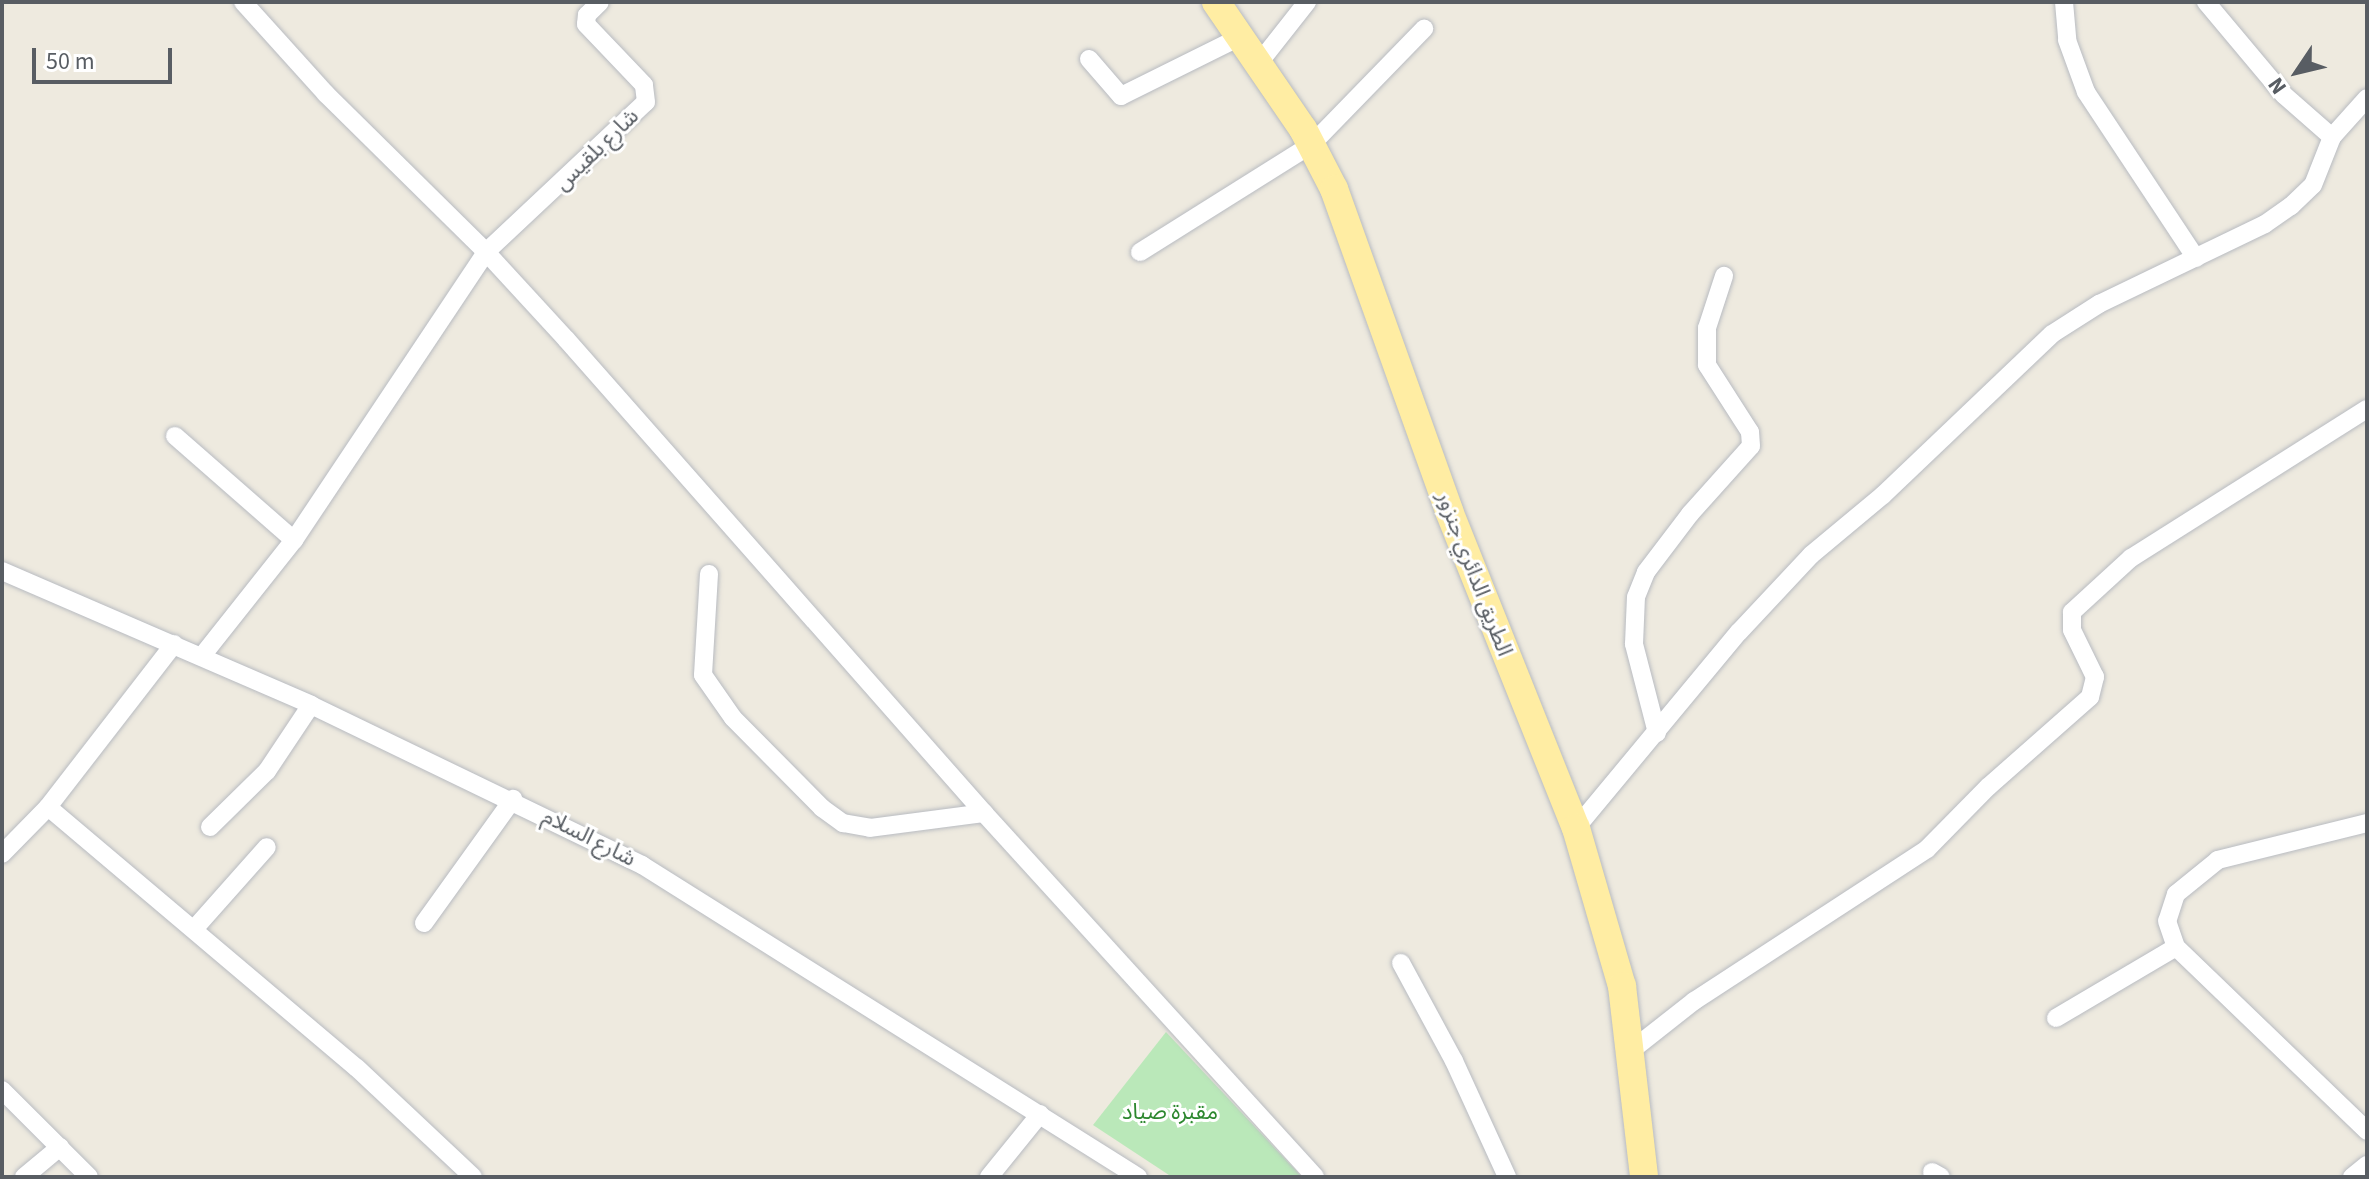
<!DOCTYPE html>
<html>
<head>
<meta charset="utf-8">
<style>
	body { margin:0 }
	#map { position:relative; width:2369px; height:1179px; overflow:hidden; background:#eeeadf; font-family:"Source Sans 3","Noto Sans Arabic",sans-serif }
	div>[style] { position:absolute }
	.green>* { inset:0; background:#bae8b9 }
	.roads { filter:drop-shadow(0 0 2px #b8bbc1) drop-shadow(0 0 2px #b8bbc1) }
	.minor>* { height:18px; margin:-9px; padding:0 9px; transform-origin:9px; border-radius:9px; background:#fff }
	.primary>* { height:28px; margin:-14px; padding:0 14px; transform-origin:14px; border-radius:14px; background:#ffeda3 }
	span { translate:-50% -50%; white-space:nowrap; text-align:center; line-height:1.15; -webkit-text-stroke:6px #fff; paint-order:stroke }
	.street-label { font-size:22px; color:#585d63 }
	.park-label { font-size:22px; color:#2c872e }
	.frame { position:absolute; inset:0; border:4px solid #585d63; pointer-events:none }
	.north { position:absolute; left:2257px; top:32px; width:80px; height:80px; -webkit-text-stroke:6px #fff; paint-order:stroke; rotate:235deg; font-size:22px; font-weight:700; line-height:32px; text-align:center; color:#585d63 }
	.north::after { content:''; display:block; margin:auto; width:28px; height:36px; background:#585d63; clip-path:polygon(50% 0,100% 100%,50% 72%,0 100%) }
	.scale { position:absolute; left:32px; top:48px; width:140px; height:36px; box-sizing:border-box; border:4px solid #585d63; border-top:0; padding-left:10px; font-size:24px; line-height:28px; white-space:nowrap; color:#585d63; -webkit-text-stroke:6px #fff; paint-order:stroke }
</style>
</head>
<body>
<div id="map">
	<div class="green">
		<i style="clip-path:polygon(1166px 1032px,1302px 1177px,1172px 1177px,1093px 1125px)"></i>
	</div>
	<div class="roads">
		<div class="minor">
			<i style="left:243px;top:2px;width:124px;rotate:47.9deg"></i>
			<i style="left:326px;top:94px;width:225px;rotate:44.6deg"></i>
			<i style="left:486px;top:252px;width:118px;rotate:47.4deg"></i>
			<i style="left:566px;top:339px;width:632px;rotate:48.59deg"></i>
			<i style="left:984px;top:813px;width:492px;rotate:47.7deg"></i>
			<i style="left:2064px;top:2px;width:38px;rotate:85deg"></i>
			<i style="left:2067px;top:40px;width:55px;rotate:69.9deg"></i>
			<i style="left:2086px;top:92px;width:199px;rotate:56.5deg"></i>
			<i style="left:2206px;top:2px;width:121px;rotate:50deg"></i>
			<i style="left:2284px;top:95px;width:64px;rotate:41.2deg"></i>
			<i style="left:1089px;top:59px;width:49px;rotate:49.1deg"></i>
			<i style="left:1121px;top:96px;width:135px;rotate:-26.4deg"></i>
			<i style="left:1259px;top:63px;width:78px;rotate:-51.8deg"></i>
			<i style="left:1140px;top:252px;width:203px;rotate:-32.1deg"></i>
			<i style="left:1312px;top:144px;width:161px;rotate:-45.8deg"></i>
			<i style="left:175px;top:436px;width:158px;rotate:41.2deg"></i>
			<i style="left:2px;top:571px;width:337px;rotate:23.4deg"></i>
			<i style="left:311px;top:705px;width:368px;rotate:25.8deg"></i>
			<i style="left:642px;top:865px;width:586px;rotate:32.17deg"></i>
			<i style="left:709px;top:574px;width:101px;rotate:93.4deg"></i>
			<i style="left:703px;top:675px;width:52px;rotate:55.1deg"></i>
			<i style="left:733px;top:718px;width:127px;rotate:45.3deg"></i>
			<i style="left:822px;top:808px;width:26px;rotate:36deg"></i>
			<i style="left:843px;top:823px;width:27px;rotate:10deg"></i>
			<i style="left:870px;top:828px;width:115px;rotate:-7.5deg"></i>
			<i style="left:202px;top:656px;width:148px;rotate:-51.6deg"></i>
			<i style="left:294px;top:540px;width:346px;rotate:-56.3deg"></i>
			<i style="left:486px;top:252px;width:219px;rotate:-43.2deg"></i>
			<i style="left:646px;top:102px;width:17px;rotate:-97deg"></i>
			<i style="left:644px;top:85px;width:84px;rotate:-133.6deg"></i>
			<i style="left:586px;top:24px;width:9px;rotate:-84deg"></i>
			<i style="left:587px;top:15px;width:18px;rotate:-45deg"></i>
			<i style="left:1657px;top:733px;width:92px;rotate:-104.5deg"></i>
			<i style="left:1634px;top:644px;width:47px;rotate:-87.6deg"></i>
			<i style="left:1636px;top:597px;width:27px;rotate:-68deg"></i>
			<i style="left:1646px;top:572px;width:73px;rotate:-52.8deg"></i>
			<i style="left:1690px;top:514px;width:91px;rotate:-48.1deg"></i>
			<i style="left:1751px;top:446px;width:14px;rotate:-94deg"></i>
			<i style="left:1750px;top:432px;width:80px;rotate:-122.7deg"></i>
			<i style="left:1707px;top:365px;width:37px;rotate:-90deg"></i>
			<i style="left:1707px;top:328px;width:55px;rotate:-71.9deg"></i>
			<i style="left:48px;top:807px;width:404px;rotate:40.2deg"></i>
			<i style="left:357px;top:1068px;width:159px;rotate:43.2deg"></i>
			<i style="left:2367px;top:823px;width:154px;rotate:166.1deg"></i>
			<i style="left:2218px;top:860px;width:54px;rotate:141deg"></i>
			<i style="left:2176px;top:894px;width:28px;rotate:108deg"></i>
			<i style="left:2167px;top:921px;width:28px;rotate:71deg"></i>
			<i style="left:2176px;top:947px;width:265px;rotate:43.9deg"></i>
			<i style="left:210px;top:827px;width:80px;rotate:-44.5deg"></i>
			<i style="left:267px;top:771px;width:79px;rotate:-56.3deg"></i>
			<i style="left:1576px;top:828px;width:255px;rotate:-50.3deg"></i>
			<i style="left:1739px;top:632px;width:105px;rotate:-46.9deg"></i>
			<i style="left:1811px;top:555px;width:94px;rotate:-39.8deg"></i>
			<i style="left:1883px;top:495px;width:233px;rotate:-43.6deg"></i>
			<i style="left:2052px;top:334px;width:56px;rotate:-32.6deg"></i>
			<i style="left:2099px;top:304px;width:184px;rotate:-25.7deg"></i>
			<i style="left:2265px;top:224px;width:32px;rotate:-35deg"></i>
			<i style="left:2291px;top:206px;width:30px;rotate:-44deg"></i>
			<i style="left:2313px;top:185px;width:52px;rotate:-68.4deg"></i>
			<i style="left:2332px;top:137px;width:52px;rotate:-48.1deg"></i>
			<i style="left:2px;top:854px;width:66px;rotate:-45.6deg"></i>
			<i style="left:48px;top:807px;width:206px;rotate:-52.3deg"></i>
			<i style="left:424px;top:923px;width:153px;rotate:-54.3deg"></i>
			<i style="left:195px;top:928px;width:108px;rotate:-48.4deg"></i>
			<i style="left:1401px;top:963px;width:111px;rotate:61.6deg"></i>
			<i style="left:1454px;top:1061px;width:128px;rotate:65.4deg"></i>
			<i style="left:2056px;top:1018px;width:139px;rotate:-30.6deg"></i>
			<i style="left:1633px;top:1049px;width:78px;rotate:-38.2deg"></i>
			<i style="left:1694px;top:1001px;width:278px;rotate:-33.1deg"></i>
			<i style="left:1927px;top:849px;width:87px;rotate:-45.5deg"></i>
			<i style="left:1988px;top:787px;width:136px;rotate:-41.4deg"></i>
			<i style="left:2090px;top:697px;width:21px;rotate:-76deg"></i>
			<i style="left:2095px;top:677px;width:52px;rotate:-116.1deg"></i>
			<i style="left:2072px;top:630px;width:18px;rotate:-90deg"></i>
			<i style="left:2072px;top:612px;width:80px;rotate:-42.5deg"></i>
			<i style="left:2131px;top:558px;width:279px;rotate:-32.3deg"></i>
			<i style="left:2px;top:1090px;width:123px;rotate:45deg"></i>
			<i style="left:1932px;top:1172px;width:10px;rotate:29deg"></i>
			<i style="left:24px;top:1177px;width:47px;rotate:-39.8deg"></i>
			<i style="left:989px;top:1177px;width:81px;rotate:-51deg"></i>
			<i style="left:2352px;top:1177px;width:19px;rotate:-39deg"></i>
		</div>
		<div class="primary">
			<i style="left:1216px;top:2px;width:154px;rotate:55.6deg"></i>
			<i style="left:1303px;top:129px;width:68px;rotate:62.7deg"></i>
			<i style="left:1334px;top:189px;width:342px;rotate:70.3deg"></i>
			<i style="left:1449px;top:511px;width:341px;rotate:68.2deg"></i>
			<i style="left:1576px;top:828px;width:165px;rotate:73.8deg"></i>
			<i style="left:1622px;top:986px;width:192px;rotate:83.4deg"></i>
		</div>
	</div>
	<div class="street-label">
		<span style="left:597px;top:150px;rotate:-44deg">شارع بلقيس</span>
		<span style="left:1474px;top:574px;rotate:69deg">الطريق الدائري جنزور</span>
		<span style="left:589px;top:838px;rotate:27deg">شارع السلام</span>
	</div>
	<div class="park-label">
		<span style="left:1170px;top:1113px">مقبرة صياد</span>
	</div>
	<div class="frame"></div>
	<div class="north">N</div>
	<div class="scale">50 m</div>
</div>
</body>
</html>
